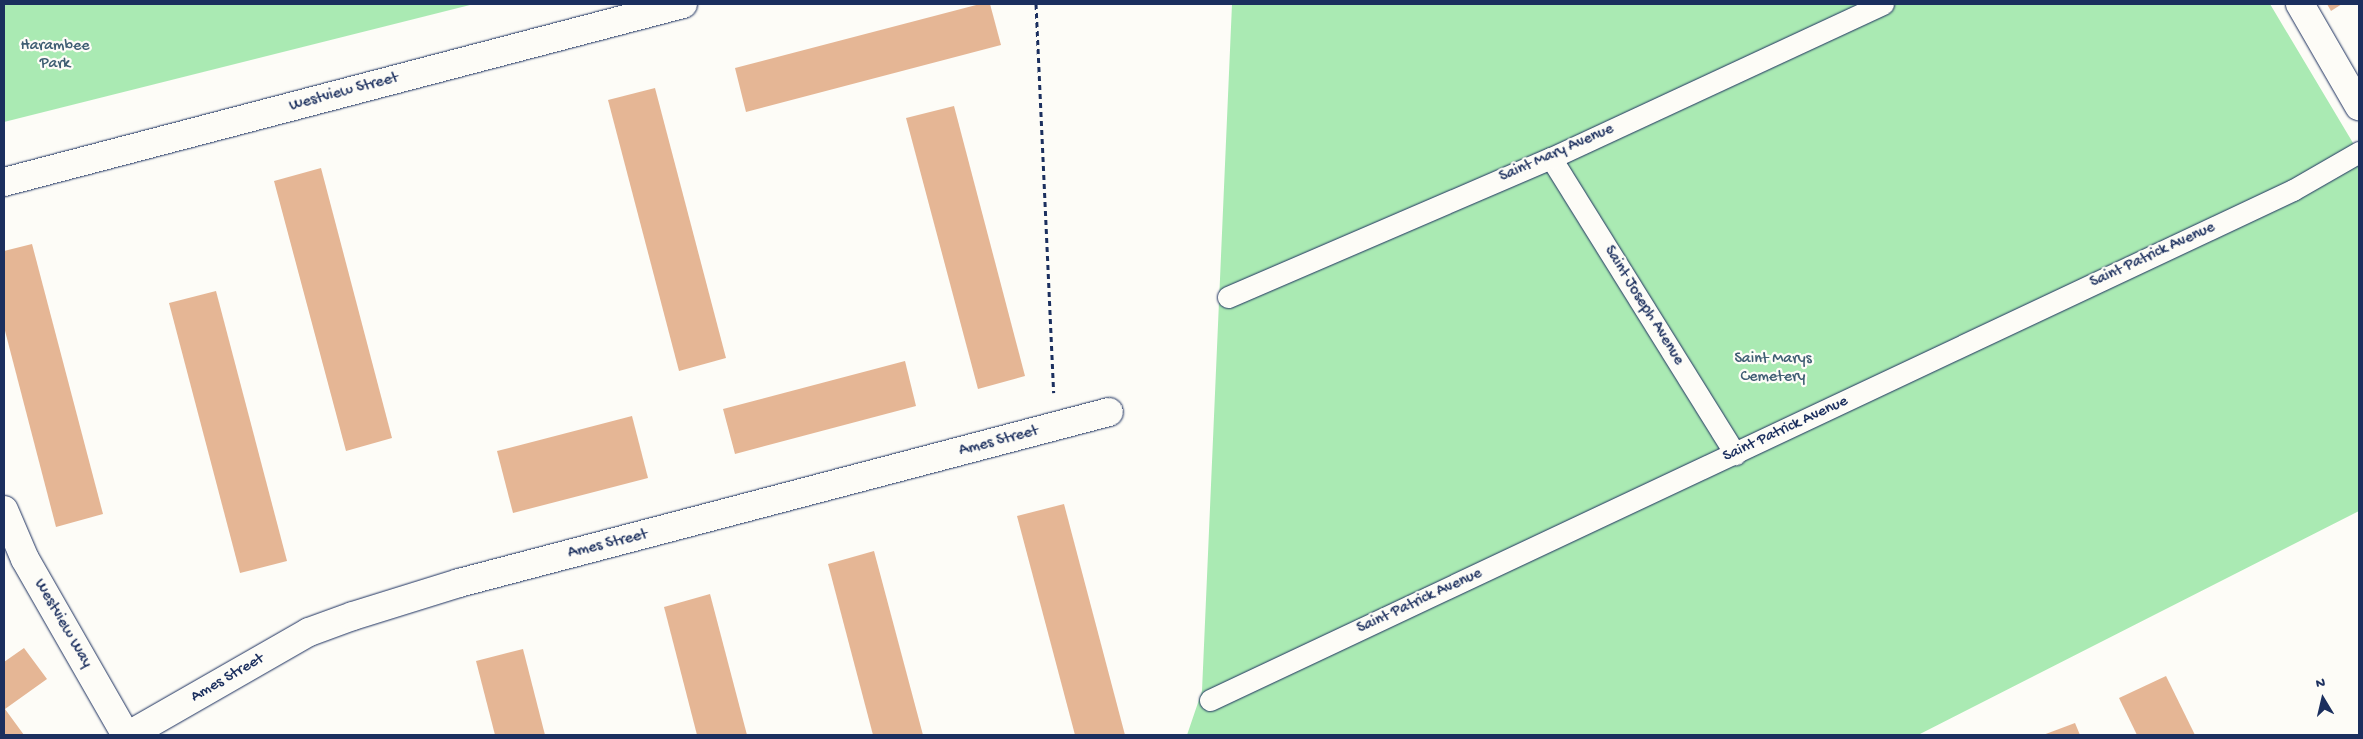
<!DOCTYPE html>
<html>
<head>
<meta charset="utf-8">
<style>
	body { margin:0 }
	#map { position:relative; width:2363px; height:739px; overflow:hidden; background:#fdfcf7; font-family:"Gochi Hand",sans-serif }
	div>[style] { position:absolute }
	.green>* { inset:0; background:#aaeab3 }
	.building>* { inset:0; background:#e5b695 }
	.path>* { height:3px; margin-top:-1.5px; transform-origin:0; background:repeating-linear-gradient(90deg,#1b2f5e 0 5px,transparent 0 9px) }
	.roads { filter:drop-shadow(0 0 1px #1b2f5e) drop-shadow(0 0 1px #1b2f5e) }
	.lane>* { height:21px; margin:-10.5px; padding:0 10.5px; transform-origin:10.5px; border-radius:10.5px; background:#fdfcf7 }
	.street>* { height:28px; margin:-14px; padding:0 14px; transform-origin:14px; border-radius:14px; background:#fdfcf7 }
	span { translate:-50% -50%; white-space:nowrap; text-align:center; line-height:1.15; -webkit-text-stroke:4.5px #fdfcf7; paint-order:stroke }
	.park-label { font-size:16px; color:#3f5e73 }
	.street-label { font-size:16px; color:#1b2f5e }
	.frame { position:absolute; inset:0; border:5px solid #1b2f5e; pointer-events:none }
	.north { position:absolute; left:2298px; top:674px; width:50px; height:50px; -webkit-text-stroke:4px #fdfcf7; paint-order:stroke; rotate:351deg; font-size:14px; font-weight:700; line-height:20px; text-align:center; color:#1b2f5e }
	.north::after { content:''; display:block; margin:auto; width:18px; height:22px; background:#1b2f5e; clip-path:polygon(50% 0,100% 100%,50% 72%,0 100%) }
</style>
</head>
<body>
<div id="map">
	<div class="green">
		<i style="clip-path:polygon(4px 4px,474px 4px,4px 122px)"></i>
		<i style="clip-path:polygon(1232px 4px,2270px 4px,2359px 153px,2359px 511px,1918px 735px,1187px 735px,1202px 691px)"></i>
	</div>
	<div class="building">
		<i style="clip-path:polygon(980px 4px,990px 4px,1001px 45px,746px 112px,735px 68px)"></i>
		<i style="clip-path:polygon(2327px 4px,2342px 4px,2331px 11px)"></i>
		<i style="clip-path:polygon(655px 88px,726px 358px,679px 371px,608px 100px)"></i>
		<i style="clip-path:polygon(954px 106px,1025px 376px,978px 389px,906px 118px)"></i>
		<i style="clip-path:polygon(321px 168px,392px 438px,346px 451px,274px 181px)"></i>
		<i style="clip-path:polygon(32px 244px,103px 514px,56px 527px,4px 327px,4px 251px)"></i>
		<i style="clip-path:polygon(216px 291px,287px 561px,240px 573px,169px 303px)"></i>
		<i style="clip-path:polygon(905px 361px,916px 406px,735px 454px,723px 409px)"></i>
		<i style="clip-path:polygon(632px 416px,648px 478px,513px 513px,497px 451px)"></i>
		<i style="clip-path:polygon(1064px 504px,1125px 735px,1075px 735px,1017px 516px)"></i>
		<i style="clip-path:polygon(874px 551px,923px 735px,873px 735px,828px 564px)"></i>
		<i style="clip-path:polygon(710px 594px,747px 735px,697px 735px,664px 607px)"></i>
		<i style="clip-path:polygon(24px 648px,47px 679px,5px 709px,24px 735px,4px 735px,4px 662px)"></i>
		<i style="clip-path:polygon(523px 649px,545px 735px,495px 735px,476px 661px)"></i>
		<i style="clip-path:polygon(2166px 676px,2195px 735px,2137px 735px,2119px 698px)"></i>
		<i style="clip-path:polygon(2075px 723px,2080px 735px,2043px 735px)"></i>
	</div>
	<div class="path">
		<i style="left:1036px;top:4px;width:389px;rotate:87.4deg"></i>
	</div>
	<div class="roads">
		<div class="lane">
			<i style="left:1551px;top:158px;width:349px;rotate:58.1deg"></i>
			<i style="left:1228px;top:297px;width:352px;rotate:-23.3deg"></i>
			<i style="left:1551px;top:158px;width:366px;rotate:-24.9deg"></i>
			<i style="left:1210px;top:700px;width:1197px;rotate:-25.22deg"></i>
			<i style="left:2293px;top:190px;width:76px;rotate:-29.9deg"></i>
		</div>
		<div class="street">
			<i style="left:2300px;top:4px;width:118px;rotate:60deg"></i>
			<i style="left:4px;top:182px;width:702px;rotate:-14.69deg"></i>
			<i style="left:4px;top:510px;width:53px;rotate:66.8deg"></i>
			<i style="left:25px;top:559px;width:203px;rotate:60.2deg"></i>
			<i style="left:129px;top:735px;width:207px;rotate:-29.8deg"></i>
			<i style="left:309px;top:632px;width:47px;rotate:-20deg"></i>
			<i style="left:353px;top:616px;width:111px;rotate:-17.3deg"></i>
			<i style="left:459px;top:583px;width:672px;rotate:-14.74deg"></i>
		</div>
	</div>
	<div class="park-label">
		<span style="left:55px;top:56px">Harambee<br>Park</span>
		<span style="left:1773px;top:369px">Saint Marys<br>Cemetery</span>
	</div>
	<div class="street-label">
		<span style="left:344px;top:93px;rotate:-15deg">Westview Street</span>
		<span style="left:1557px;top:154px;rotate:-24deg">Saint Mary Avenue</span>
		<span style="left:2153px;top:256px;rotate:-25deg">Saint Patrick Avenue</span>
		<span style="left:1643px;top:306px;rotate:58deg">Saint Joseph Avenue</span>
		<span style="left:1786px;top:430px;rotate:-25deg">Saint Patrick Avenue</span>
		<span style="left:999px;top:442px;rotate:-15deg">Ames Street</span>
		<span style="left:608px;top:545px;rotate:-14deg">Ames Street</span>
		<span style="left:1420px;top:602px;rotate:-25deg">Saint Patrick Avenue</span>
		<span style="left:62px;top:624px;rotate:60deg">Westview Way</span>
		<span style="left:228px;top:679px;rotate:-30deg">Ames Street</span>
	</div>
	<div class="frame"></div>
	<div class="north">N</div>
</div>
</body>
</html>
